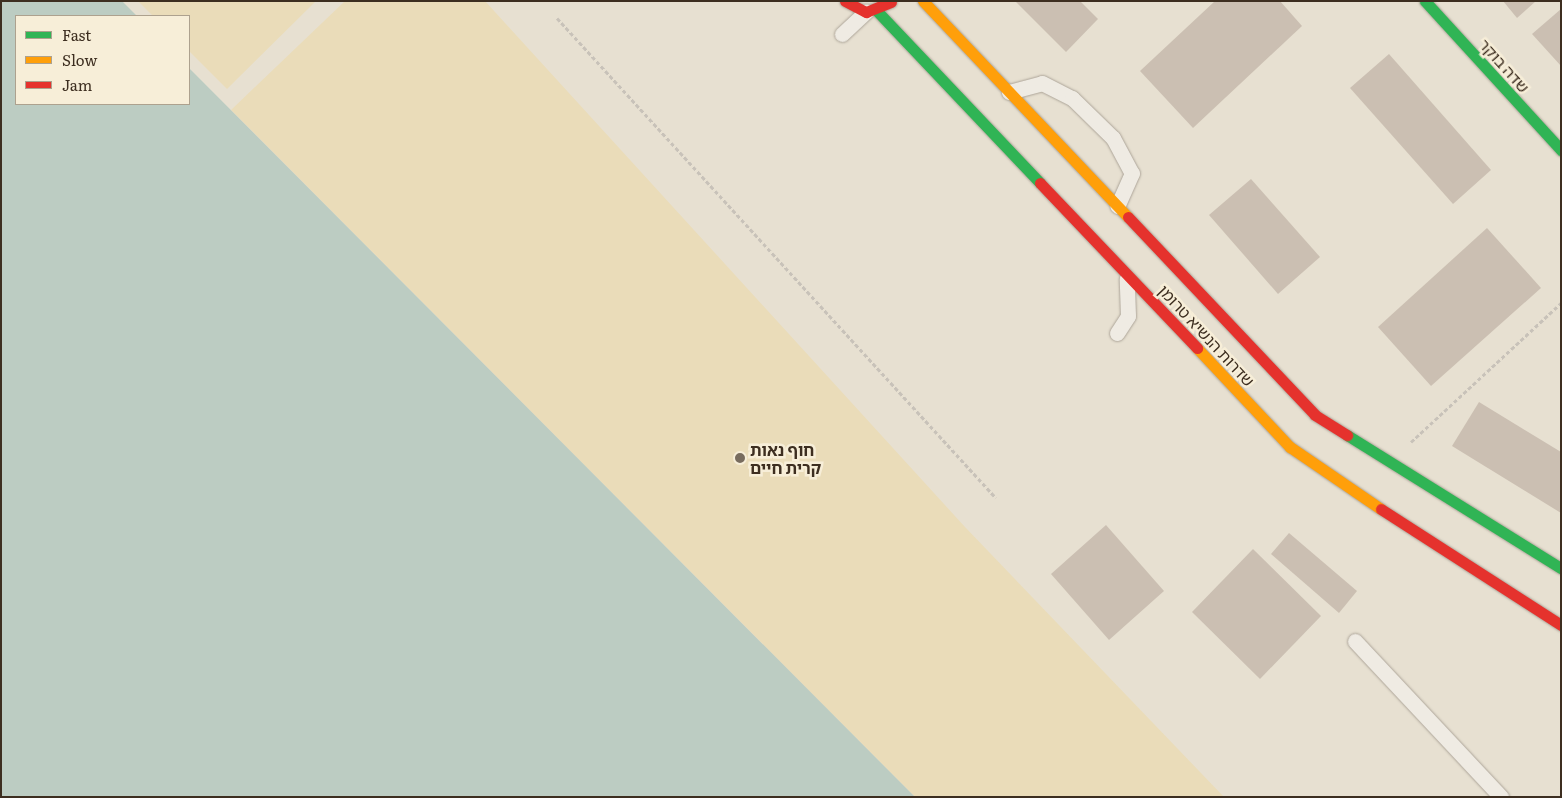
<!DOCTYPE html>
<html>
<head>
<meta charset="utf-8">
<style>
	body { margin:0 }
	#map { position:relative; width:1562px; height:798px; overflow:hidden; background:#e7e0d1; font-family:Literata,"Noto Sans Hebrew",serif }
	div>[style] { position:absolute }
	.sand>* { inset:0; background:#eadcb9 }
	.water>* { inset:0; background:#bcccc2 }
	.building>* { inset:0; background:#cbbfb2 }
	.path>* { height:3px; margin-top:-1.5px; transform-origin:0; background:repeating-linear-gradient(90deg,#c8c2b9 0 4px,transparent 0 6.5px) }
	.roads { filter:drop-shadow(0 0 1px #ada599) drop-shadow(0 0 1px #ada599) }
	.lane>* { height:15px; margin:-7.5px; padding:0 7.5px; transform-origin:7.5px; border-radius:7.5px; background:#efebe3 }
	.fast>* { height:11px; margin:-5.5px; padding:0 5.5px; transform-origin:5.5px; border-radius:5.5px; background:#30b455 }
	.slow>* { height:11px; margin:-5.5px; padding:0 5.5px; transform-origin:5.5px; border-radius:5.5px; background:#ff9f0a }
	.jam>* { height:11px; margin:-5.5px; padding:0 5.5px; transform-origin:5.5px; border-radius:5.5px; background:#e5322d }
	.dots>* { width:14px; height:14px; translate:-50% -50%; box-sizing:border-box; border:2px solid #f7eed8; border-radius:50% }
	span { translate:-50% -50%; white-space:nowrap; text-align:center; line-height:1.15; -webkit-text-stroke:5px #f7eed8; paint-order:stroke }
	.street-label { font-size:16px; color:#3d2e20 }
	.poi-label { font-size:16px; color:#3d2e20; font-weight:700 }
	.left { translate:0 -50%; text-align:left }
	.frame { position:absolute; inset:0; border:2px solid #3d2e20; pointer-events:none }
	.legend { position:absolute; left:15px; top:15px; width:175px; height:90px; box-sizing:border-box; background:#f7eed8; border:1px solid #ada18e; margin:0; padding:6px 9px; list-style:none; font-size:15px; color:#3d2e20 }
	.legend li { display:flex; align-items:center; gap:10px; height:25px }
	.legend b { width:25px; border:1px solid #ada18e }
</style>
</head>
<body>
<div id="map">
	<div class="sand">
		<i style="clip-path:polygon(138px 1px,316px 1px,227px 89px,189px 51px,189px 16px,153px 16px)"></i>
		<i style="clip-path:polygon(345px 1px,485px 1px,965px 527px,1224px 797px,915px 797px,231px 110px)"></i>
	</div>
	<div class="water">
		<i style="clip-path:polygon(1px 1px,122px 1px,137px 16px,16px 16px,16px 104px,189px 104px,189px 68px,915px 797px,1px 797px)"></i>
	</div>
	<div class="building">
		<i style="clip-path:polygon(1015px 1px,1080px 1px,1098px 19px,1066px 52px)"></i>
		<i style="clip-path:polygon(1215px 1px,1280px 1px,1302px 26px,1193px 128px,1140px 71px)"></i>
		<i style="clip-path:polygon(1503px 1px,1536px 1px,1517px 18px)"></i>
		<i style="clip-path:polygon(1561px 9px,1561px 66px,1532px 34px)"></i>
		<i style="clip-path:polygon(1389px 54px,1491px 170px,1453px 204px,1350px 88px)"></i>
		<i style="clip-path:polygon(1251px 179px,1320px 257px,1278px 294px,1209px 215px)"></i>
		<i style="clip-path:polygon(1487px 228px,1541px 288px,1431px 386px,1378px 327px)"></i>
		<i style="clip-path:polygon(1479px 402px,1561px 452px,1561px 513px,1452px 446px)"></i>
		<i style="clip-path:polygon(1106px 525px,1164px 591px,1109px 640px,1051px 574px)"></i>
		<i style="clip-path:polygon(1289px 533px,1357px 591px,1339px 613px,1271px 554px)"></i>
		<i style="clip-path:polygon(1253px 549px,1321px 616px,1260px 679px,1192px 612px)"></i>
	</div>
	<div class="path">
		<i style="left:557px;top:18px;width:650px;rotate:47.55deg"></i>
		<i style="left:1411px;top:442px;width:205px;rotate:-42.8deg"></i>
	</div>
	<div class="roads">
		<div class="lane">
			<i style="left:842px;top:34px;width:33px;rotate:-43deg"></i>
			<i style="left:1009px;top:92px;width:34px;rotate:-15deg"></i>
			<i style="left:1042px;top:83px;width:34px;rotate:27deg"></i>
			<i style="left:1072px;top:98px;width:57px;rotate:44.3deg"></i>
			<i style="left:1113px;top:138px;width:40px;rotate:62deg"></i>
			<i style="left:1132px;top:173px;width:36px;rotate:114deg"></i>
			<i style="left:1117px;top:333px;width:20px;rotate:-57deg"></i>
			<i style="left:1128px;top:316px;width:37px;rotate:-92deg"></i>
			<i style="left:1355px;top:641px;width:214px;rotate:46.9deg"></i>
		</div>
		<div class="fast">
			<i style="left:1425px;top:1px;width:202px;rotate:47.6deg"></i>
			<i style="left:877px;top:11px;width:237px;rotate:46.5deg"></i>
			<i style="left:1347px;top:435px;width:252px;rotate:31.9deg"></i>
		</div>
		<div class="slow">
			<i style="left:923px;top:1px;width:298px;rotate:46.5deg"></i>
			<i style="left:1197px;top:348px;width:136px;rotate:46.8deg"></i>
			<i style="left:1290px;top:447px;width:110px;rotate:34.3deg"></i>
		</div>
		<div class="jam">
			<i style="left:845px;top:1px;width:24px;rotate:28deg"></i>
			<i style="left:866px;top:12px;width:27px;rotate:-22deg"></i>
			<i style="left:1040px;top:183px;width:228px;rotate:46.4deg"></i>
			<i style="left:1128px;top:217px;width:272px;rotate:46.6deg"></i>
			<i style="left:1315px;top:415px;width:38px;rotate:32deg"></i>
			<i style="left:1381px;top:509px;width:214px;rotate:32.8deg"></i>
		</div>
	</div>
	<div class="dots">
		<i style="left:740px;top:458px;background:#786c5e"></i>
	</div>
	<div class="street-label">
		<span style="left:1505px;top:65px;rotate:48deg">שדה בוקר</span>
		<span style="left:1207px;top:335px;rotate:47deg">שדרות הנשיא טרומן</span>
	</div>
	<div class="poi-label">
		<span class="left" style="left:750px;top:458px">חוף נאות<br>קרית חיים</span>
	</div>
	<div class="frame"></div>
	<ul class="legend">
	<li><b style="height:6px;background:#30b455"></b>Fast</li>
	<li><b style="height:6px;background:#ff9f0a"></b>Slow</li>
	<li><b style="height:6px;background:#e5322d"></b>Jam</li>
	</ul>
</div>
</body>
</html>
